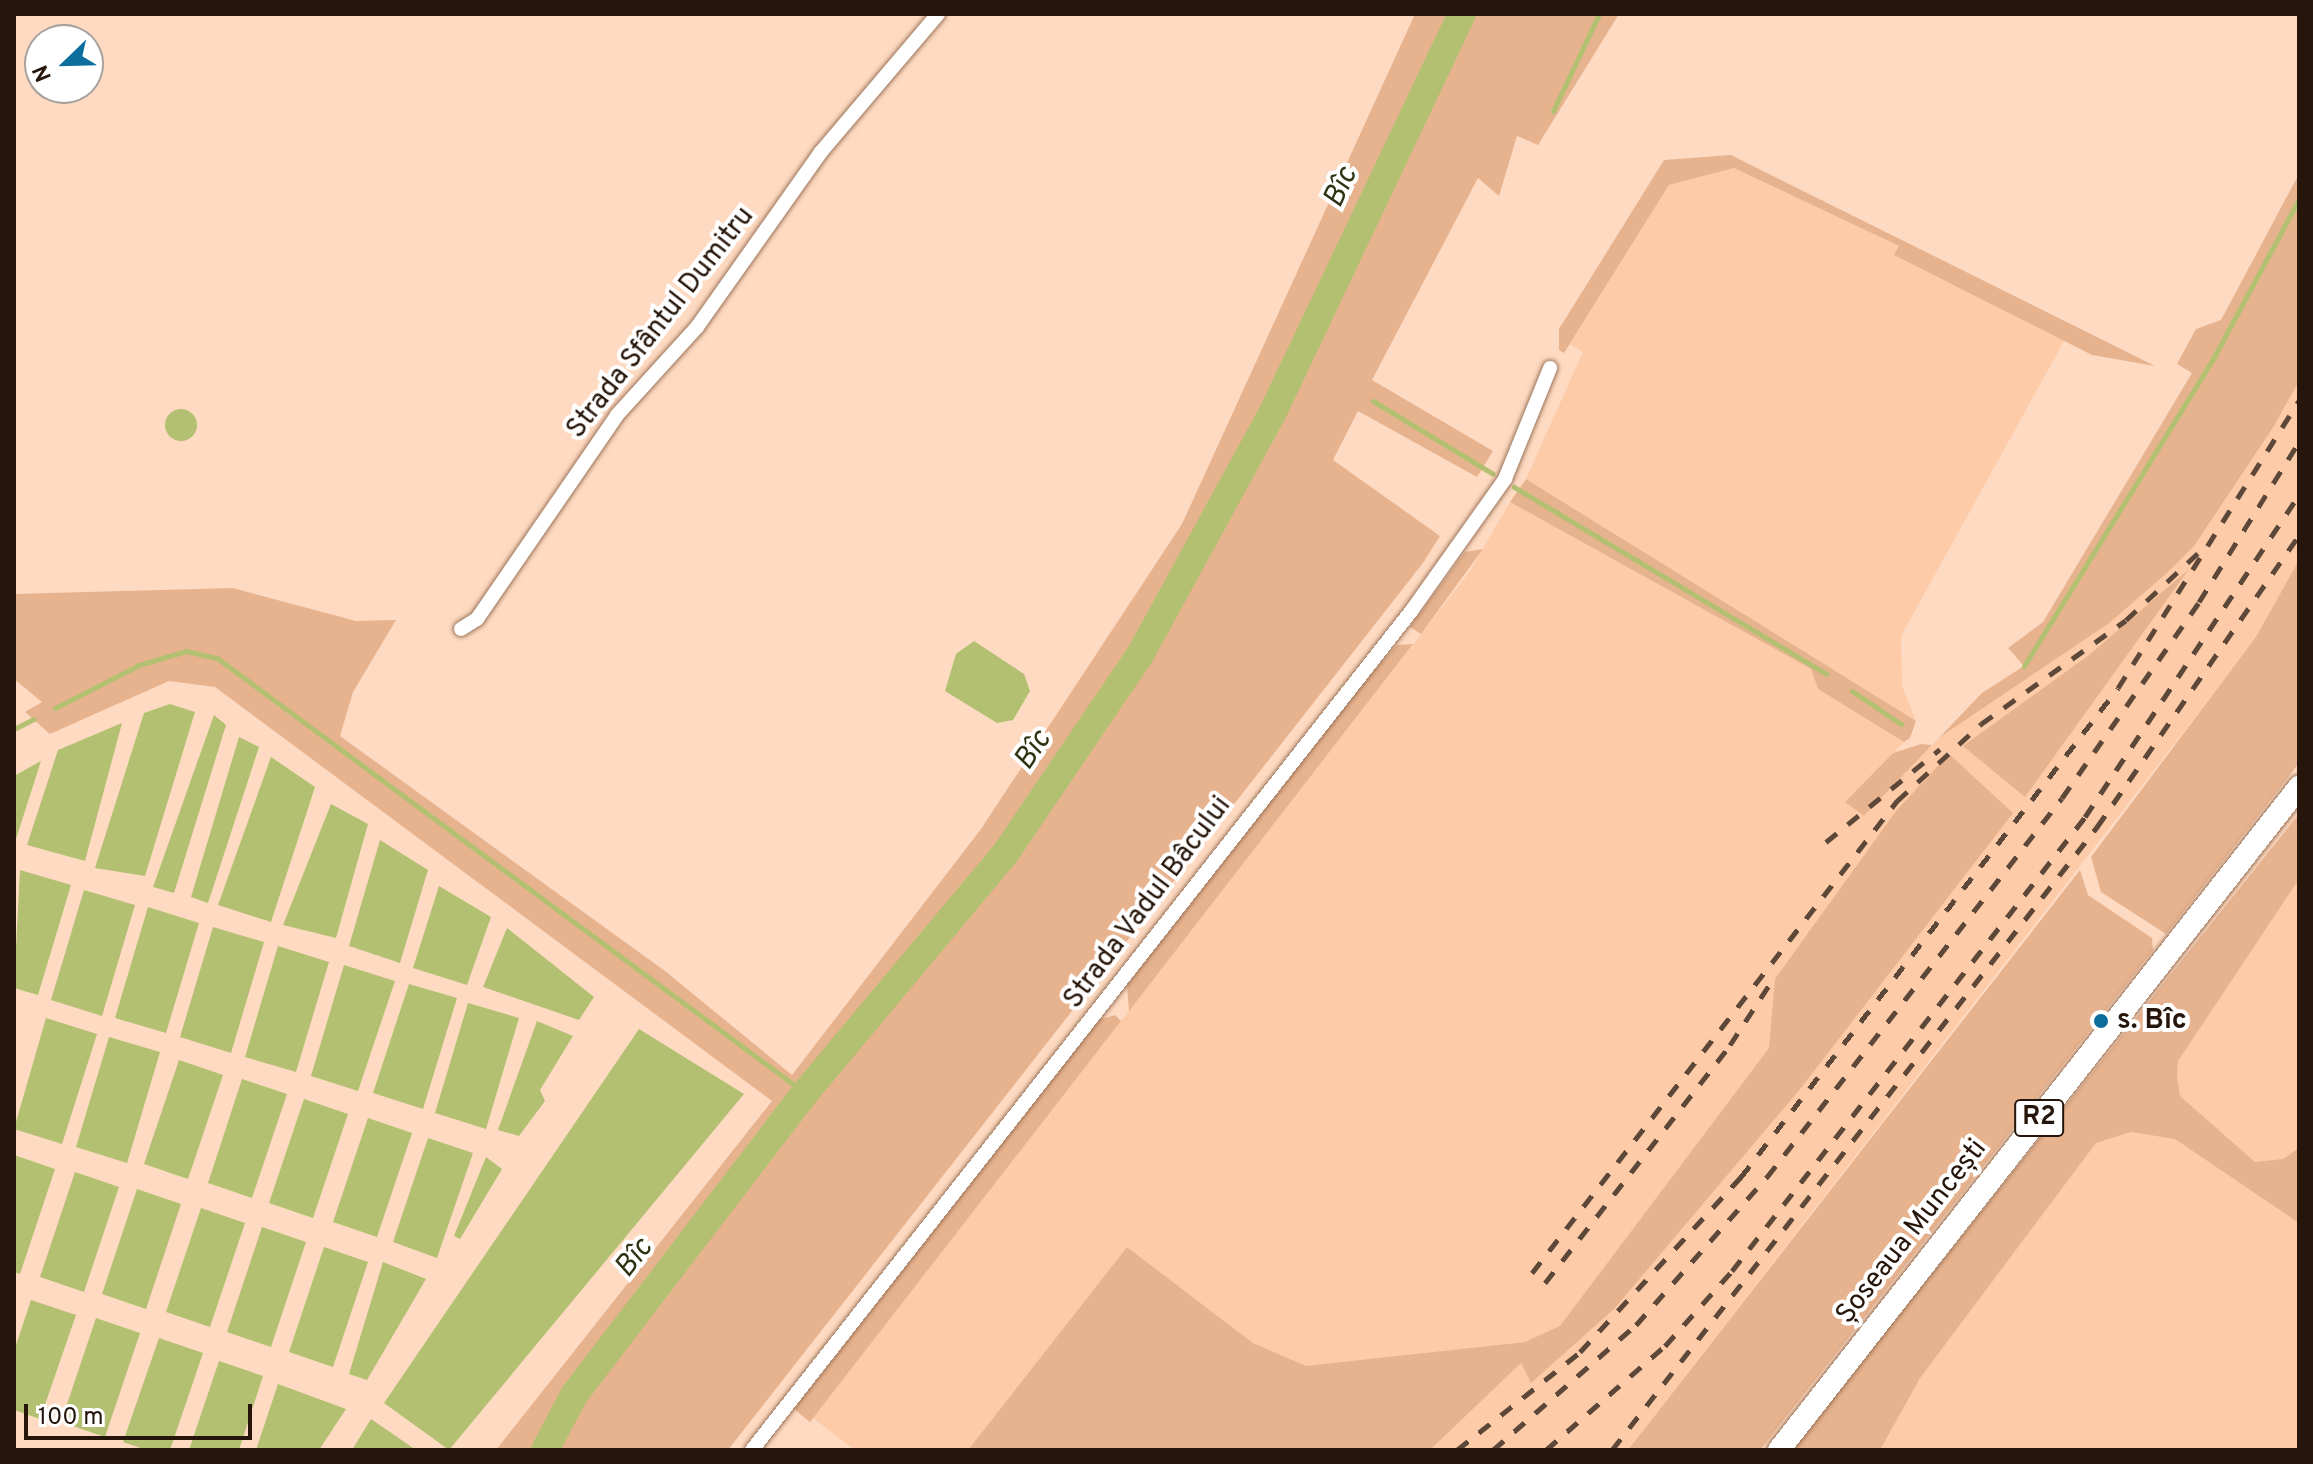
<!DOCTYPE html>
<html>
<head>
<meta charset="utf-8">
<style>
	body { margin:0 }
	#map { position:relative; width:2313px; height:1464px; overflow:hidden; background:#fedac2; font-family:Overpass,sans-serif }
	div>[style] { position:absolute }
	.built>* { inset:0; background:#fdcba7 }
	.green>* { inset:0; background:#e7b38f }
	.water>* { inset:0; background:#b3c071 }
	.round { border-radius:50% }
	.stream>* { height:5px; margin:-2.5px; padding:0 2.5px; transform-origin:2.5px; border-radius:2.5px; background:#b3c071 }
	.river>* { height:28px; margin:-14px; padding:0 14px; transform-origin:14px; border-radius:14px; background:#b3c071 }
	.roads { filter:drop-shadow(0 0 2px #9b7458) drop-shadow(0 0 2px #9b7458) }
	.street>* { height:14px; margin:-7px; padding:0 7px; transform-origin:7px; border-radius:7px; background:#fff }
	.primary>* { height:22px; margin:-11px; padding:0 11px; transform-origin:11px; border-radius:11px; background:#fff }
	.rail>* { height:5px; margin-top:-2.5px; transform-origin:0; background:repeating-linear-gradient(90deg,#5c4738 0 14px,transparent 0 28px) }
	.dots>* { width:22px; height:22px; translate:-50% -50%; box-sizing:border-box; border:4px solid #fff; border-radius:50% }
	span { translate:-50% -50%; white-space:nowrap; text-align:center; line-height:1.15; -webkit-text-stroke:8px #fff; paint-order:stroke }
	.shield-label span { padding:2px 6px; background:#fff; border:2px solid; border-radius:6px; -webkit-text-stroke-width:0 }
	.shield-label { font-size:26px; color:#25150a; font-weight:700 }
	.street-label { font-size:28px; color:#25150a }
	.poi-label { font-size:28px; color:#25150a; font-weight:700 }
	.left { translate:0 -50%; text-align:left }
	.water-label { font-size:30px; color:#2e3311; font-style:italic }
	.frame { position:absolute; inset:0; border:16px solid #25150a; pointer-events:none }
	.north { position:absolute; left:24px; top:24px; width:80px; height:80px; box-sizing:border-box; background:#fff; border:2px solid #a8a19d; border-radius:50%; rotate:247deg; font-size:22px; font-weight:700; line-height:32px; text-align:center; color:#25150a }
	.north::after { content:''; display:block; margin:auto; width:28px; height:36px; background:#0b6e9c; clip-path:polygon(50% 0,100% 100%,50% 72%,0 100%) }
	.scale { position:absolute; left:24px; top:1404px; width:228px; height:36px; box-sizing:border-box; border:4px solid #25150a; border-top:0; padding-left:10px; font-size:24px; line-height:28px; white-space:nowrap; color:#25150a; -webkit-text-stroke:6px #fff; paint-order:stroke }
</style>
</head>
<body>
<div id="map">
	<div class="built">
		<i style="clip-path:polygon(1734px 168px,1899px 246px,1895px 255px,2064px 341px,1901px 636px,1902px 686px,1916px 721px,1526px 479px,1583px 352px,1570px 344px,1669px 185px)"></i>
		<i style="clip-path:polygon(2299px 322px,2299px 560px,2257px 637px,1628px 1450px,1430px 1450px,1522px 1362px,1525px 1342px,1306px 1367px,1253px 1343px,1127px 1247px,968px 1450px,855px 1450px,813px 1418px,1470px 571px,1510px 502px,1811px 669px,1818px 689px,1904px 742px,1846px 801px,1864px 816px,1982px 693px,2063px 641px)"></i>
		<i style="clip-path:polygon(2299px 865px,2299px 1450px,1866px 1450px)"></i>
	</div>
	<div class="green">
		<i style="clip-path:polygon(1415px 14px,1619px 14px,1538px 145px,1517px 136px,1499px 196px,1478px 178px,1372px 380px,1493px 451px,1477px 477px,1358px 411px,1333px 460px,1440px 536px,1423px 563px,728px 1450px,496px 1450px,772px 1101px,215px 687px,169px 681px,50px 734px,25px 712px,42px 702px,14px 679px,14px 594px,233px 588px,356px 621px,396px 620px,353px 692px,340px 736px,665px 971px,792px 1075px,981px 829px,1182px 524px)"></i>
		<i style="clip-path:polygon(1731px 155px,2155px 366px,2092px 355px,1894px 255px,1899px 246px,1734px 168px,1669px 185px,1564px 353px,1559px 350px,1559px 329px,1664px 160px)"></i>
		<i style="clip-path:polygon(2299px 174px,2299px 381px,2274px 426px,2194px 546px,2167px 573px,2108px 624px,1940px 737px,1982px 693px,2024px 666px,2008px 648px,2043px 622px,2192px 373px,2177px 364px,2196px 329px,2221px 320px)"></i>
		<i style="clip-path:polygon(1526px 479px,1916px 721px,1910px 738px,1904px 742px,1818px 689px,1811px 669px,1510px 502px)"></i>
		<i style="clip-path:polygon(1483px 549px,1421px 634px,1410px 627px,1465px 552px)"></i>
		<i style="clip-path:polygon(2299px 560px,2299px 763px,2166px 934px,2101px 892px,2091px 857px,2256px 637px)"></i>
		<i style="clip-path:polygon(2189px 569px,2025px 797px,1963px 746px,2089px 655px)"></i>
		<i style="clip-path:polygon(1413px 644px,1129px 1011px,1127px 985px,1366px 680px,1397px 645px)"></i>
		<i style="clip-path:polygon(1921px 744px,1932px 745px,1864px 816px,1845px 802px,1893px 753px)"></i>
		<i style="clip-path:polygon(1949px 754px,2013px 813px,1801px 1088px,1614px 1309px,1531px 1383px,1521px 1363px,1430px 1450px,968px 1450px,1127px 1247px,1253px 1343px,1306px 1366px,1525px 1342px,1560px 1326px,1769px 1048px,1775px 979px,1896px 811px)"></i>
		<i style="clip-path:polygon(2299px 814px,2299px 879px,2178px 1061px,2177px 1076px,2180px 1096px,2255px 1162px,2283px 1159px,2299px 1148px,2299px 1223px,2175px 1139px,2131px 1132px,2096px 1143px,1920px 1378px,1880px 1450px,1791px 1450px)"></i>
		<i style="clip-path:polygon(2080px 870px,2088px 895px,2152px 938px,2153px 950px,1760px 1450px,1628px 1450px)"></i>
		<i style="clip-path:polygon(1115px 1015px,1121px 1021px,810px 1422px,794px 1409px,1099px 1020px)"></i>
	</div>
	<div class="water">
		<i class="round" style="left:165px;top:409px;width:32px;height:32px"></i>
		<i style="clip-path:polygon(974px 641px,1024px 674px,1030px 691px,1013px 720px,997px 723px,945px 691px,956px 654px)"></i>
		<i style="clip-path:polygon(170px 704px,195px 712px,145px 876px,95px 868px,144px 713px)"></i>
		<i style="clip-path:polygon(214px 715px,226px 725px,174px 893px,153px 887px)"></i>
		<i style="clip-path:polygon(122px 723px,85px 861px,27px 845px,58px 750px)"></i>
		<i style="clip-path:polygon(239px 737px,259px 747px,208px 903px,191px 897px)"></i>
		<i style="clip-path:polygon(271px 757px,315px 787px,271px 922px,218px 905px)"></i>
		<i style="clip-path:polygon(41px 761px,16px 839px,14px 838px,14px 776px)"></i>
		<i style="clip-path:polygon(331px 804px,368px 824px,336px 938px,283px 925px)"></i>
		<i style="clip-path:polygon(380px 840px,428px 870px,400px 963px,349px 946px)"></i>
		<i style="clip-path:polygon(20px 870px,71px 885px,38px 995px,14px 988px)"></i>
		<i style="clip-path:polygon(439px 886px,491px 917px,467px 985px,413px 968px)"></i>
		<i style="clip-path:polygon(84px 890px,135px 905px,102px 1016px,51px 1000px)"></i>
		<i style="clip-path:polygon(148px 907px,199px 923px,166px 1033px,115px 1018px)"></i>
		<i style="clip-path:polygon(213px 927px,264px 942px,231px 1053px,180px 1037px)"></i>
		<i style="clip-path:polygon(507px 928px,594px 997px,579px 1020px,483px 987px)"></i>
		<i style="clip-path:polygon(278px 946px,329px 962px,296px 1072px,245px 1057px)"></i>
		<i style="clip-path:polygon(344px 965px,395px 981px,358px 1091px,311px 1076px)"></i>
		<i style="clip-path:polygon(409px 984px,457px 998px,423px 1109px,373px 1093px)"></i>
		<i style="clip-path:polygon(468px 1003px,519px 1018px,486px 1129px,435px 1113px)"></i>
		<i style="clip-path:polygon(46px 1018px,97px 1034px,62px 1144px,14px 1129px)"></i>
		<i style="clip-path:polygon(537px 1021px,573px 1036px,540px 1090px,545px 1101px,519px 1136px,498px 1130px)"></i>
		<i style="clip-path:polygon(639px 1029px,744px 1094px,449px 1450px,384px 1403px)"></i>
		<i style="clip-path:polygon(109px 1037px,160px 1052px,127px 1163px,76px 1147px)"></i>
		<i style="clip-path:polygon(179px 1060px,223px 1075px,188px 1179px,144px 1164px)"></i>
		<i style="clip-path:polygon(242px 1079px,287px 1094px,252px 1198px,208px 1183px)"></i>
		<i style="clip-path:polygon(304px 1099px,348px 1114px,313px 1218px,269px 1203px)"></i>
		<i style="clip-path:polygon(368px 1118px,412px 1133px,377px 1237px,333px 1222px)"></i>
		<i style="clip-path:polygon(428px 1138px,473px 1153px,437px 1258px,393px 1242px)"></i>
		<i style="clip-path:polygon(14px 1155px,55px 1169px,20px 1274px,14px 1272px)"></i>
		<i style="clip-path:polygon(486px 1157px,502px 1169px,460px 1239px,454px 1236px)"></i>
		<i style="clip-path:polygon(75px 1172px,119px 1187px,84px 1292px,40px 1277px)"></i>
		<i style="clip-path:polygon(137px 1189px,181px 1204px,146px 1309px,102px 1294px)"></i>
		<i style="clip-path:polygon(201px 1208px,245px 1223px,210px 1327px,166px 1312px)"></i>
		<i style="clip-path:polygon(262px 1227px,306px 1242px,271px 1347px,227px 1332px)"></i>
		<i style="clip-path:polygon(324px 1247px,368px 1262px,333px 1367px,289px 1352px)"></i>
		<i style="clip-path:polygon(383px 1262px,426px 1279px,367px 1380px,349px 1374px)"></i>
		<i style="clip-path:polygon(31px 1300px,76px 1315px,40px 1419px,14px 1410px,14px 1351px)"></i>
		<i style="clip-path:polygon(96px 1318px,140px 1333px,105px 1437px,61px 1422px)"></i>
		<i style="clip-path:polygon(159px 1338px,203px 1353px,170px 1450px,146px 1450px,123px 1442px)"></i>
		<i style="clip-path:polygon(219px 1361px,263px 1376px,239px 1450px,189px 1450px)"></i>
		<i style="clip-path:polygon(278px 1384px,346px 1409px,319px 1450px,256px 1450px)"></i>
		<i style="clip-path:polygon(371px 1419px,416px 1450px,352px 1450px)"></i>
	</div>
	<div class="stream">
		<i style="left:1553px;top:111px;width:107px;rotate:-64.6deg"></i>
		<i style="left:1373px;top:401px;width:140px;rotate:31.3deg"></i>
		<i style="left:1514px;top:487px;width:364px;rotate:30.9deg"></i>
		<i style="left:2024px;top:666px;width:365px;rotate:-58.4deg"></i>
		<i style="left:2215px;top:355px;width:177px;rotate:-61.7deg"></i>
		<i style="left:1852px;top:691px;width:59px;rotate:34deg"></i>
		<i style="left:55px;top:708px;width:94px;rotate:-27.1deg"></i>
		<i style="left:139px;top:665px;width:49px;rotate:-16.6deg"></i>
		<i style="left:186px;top:651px;width:32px;rotate:13deg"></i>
		<i style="left:217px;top:658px;width:731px;rotate:36.49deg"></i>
		<i style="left:14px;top:729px;width:22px;rotate:-27deg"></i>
	</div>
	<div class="river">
		<i style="left:545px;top:1450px;width:62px;rotate:-62.2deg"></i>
		<i style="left:574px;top:1395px;width:380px;rotate:-52.6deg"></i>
		<i style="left:805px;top:1093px;width:312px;rotate:-50.1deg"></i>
		<i style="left:1005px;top:854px;width:243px;rotate:-55.9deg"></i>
		<i style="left:1141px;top:653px;width:273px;rotate:-61.3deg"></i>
		<i style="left:1272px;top:414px;width:443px;rotate:-64.6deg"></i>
	</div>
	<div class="roads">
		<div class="street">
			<i style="left:461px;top:629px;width:19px;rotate:-32deg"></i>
			<i style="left:477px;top:619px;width:247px;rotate:-55.5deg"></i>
			<i style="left:617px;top:415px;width:119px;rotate:-47.7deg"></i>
			<i style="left:697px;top:327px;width:214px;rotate:-54.7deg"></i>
			<i style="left:821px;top:152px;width:181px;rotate:-49.7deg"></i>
			<i style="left:752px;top:1450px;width:1068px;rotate:-51.84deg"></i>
			<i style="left:1412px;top:610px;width:161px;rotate:-54.6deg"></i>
			<i style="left:1505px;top:479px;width:120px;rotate:-67.9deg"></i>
		</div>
		<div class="primary">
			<i style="left:1779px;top:1450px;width:843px;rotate:-51.89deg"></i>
		</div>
	</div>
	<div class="rail">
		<i style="left:1826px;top:842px;width:147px;rotate:-39.2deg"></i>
		<i style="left:1532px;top:1273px;width:597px;rotate:-52.29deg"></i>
		<i style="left:1897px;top:801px;width:114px;rotate:-42.5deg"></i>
		<i style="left:1981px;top:724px;width:178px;rotate:-35.6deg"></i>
		<i style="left:2126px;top:620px;width:98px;rotate:-42.9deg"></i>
		<i style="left:1545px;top:1283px;width:301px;rotate:-52.1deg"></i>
		<i style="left:1730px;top:1045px;width:82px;rotate:-56.9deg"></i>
		<i style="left:1457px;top:1450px;width:157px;rotate:-38.5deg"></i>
		<i style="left:1580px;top:1352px;width:238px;rotate:-47.4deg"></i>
		<i style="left:1741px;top:1177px;width:617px;rotate:-52.37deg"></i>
		<i style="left:2118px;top:688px;width:339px;rotate:-57.8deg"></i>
		<i style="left:1493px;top:1450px;width:190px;rotate:-41.2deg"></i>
		<i style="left:1636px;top:1325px;width:198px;rotate:-48.5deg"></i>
		<i style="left:1767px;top:1177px;width:480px;rotate:-52.1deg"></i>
		<i style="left:2062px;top:798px;width:239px;rotate:-55deg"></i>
		<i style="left:2199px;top:602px;width:189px;rotate:-58deg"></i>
		<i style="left:1546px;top:1450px;width:158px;rotate:-41.2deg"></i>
		<i style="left:1665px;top:1346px;width:101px;rotate:-48.2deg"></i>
		<i style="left:1732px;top:1271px;width:575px;rotate:-52.13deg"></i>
		<i style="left:2085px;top:817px;width:387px;rotate:-56.4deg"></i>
		<i style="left:1612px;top:1450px;width:790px;rotate:-52.1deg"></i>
		<i style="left:2097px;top:827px;width:355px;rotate:-55.3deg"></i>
	</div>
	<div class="dots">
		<i style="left:2101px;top:1021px;background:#0b6e9c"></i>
	</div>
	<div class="shield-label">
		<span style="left:2039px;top:1118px">R2</span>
	</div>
	<div class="street-label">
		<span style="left:661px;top:323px;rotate:-52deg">Strada Sfântul Dumitru</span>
		<span style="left:1148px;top:903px;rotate:-53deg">Strada Vadul Bâcului</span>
		<span style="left:1912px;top:1232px;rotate:-52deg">Șoseaua Muncești</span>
	</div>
	<div class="poi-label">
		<span class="left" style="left:2117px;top:1021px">s. Bîc</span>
	</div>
	<div class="water-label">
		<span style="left:1342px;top:188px;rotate:-65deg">Bîc</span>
		<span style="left:1034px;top:751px;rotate:-56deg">Bîc</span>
		<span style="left:635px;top:1259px;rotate:-52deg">Bîc</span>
	</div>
	<div class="frame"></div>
	<div class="north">N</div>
	<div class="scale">100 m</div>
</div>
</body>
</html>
